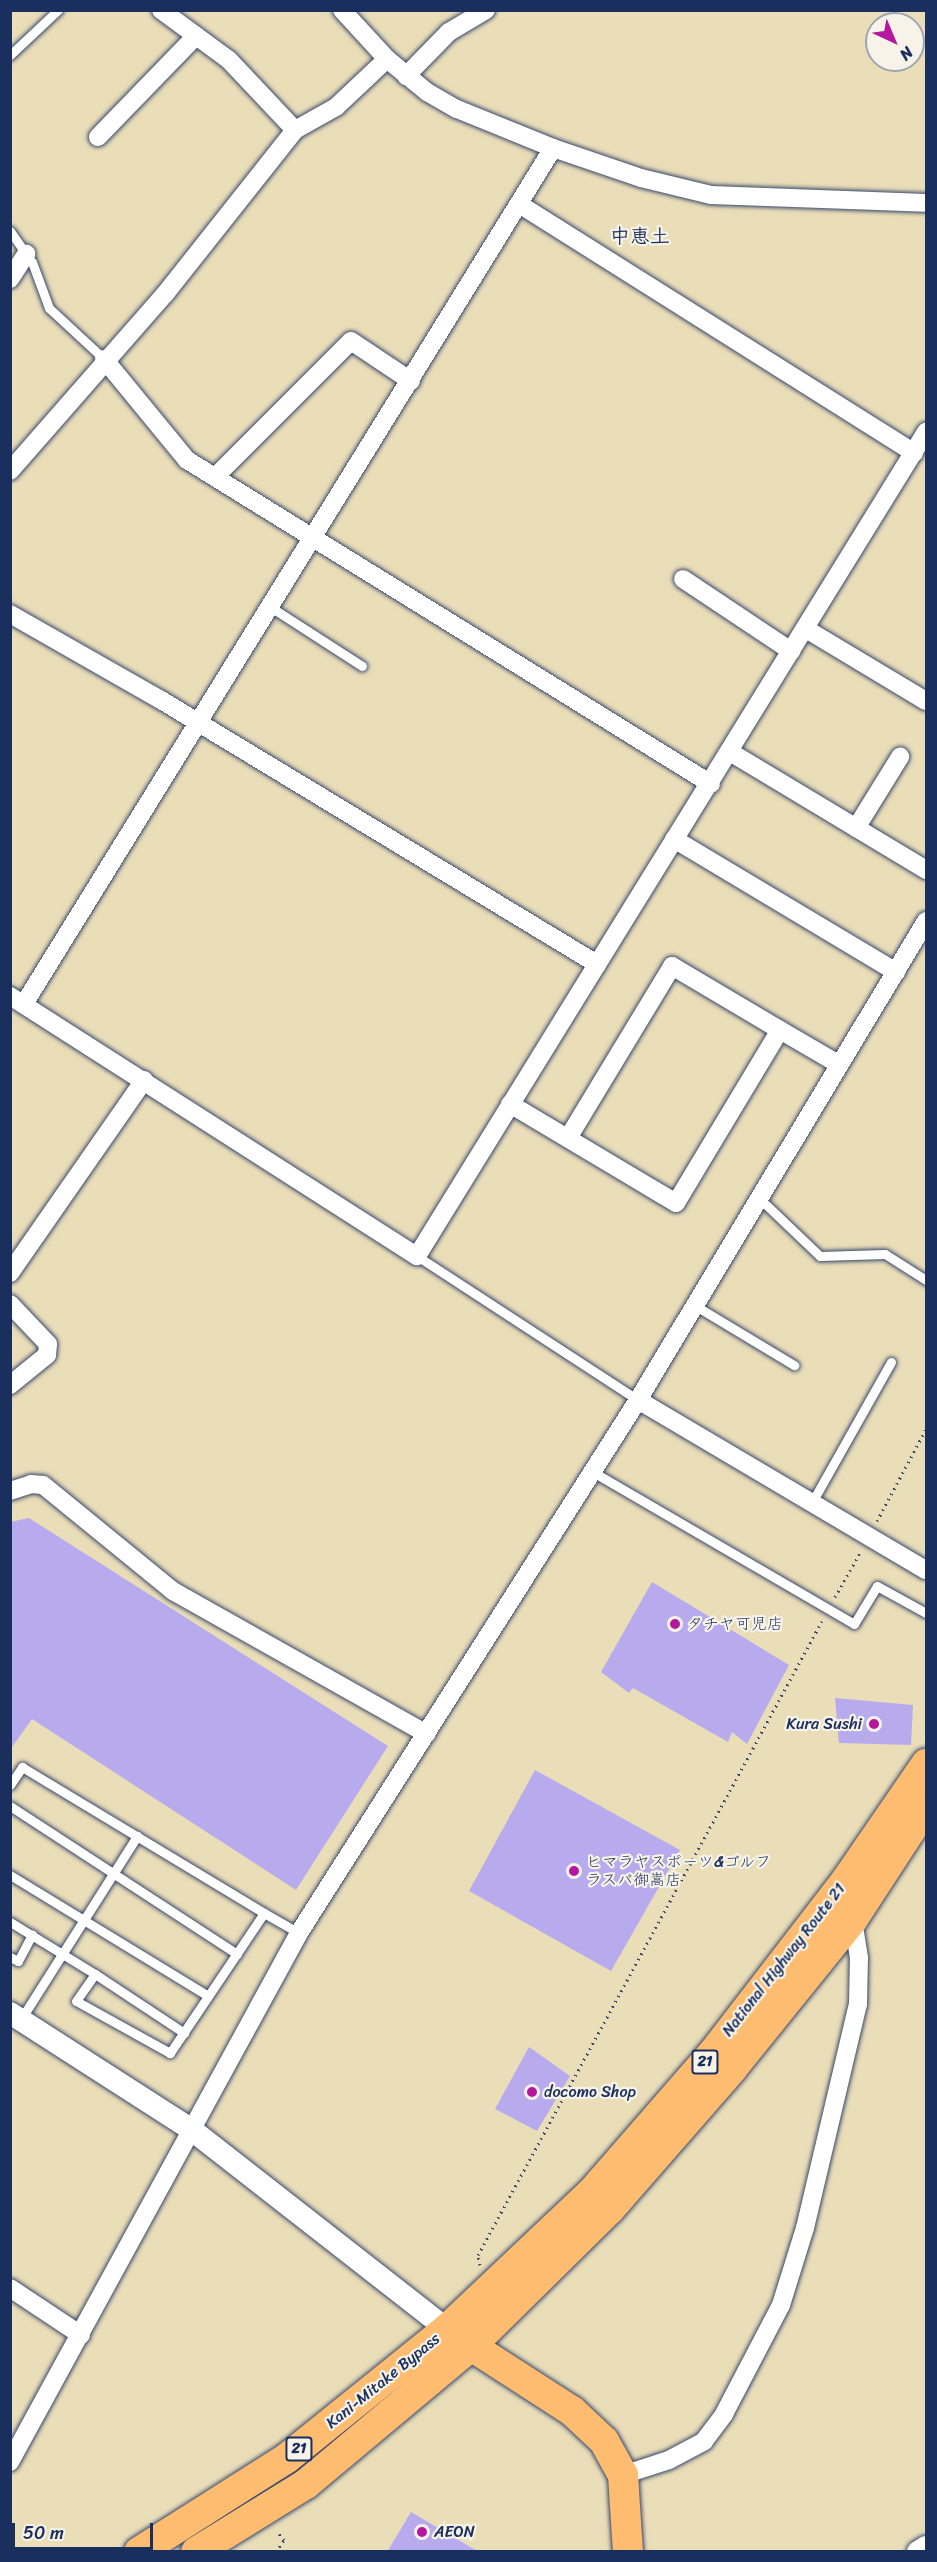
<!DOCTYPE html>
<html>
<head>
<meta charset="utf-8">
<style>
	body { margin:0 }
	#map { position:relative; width:937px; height:2562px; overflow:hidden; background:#eadeb9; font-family:Sriracha,"Klee One",sans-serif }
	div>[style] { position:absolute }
	.building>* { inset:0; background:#b7abee }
	.path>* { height:3px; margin-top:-1.5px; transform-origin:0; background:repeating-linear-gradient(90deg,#3a496c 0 1.5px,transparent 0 6px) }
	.roads { filter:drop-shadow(0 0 2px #3a496c) drop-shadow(0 0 2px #3a496c) }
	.service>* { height:9px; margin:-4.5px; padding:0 4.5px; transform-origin:4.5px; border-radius:4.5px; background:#fff }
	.minor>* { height:18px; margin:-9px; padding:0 9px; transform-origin:9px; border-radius:9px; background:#fff }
	.tertiary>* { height:22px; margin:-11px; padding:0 11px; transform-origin:11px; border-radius:11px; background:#fff }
	.trunk>* { height:30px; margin:-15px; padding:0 15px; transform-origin:15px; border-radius:15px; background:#fdbc70 }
	.dots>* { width:16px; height:16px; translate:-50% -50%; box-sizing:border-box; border:3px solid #f7f3e8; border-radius:50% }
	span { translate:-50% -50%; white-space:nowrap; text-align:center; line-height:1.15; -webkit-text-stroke:4.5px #f7f3e8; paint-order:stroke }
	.shield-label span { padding:2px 4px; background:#f7f3e8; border:2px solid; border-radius:4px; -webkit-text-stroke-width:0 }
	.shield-label { font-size:15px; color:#1b2f5e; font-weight:700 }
	.poi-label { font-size:16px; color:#1b2f5e }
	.left { translate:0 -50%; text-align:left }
	.right { translate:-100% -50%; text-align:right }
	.street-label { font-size:16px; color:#1b2f5e }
	.quarter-label { font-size:20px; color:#1b2f5e; font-weight:700 }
	.frame { position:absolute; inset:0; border:12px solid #1b2f5e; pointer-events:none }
	.north { position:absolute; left:865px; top:12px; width:60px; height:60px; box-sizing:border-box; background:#f7f3e8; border:2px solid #9fa5b1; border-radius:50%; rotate:136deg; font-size:16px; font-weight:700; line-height:24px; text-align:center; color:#1b2f5e }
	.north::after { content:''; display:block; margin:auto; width:21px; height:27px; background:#b5179e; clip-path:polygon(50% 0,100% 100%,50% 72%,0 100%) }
	.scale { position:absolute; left:12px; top:2523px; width:141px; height:27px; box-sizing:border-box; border:3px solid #1b2f5e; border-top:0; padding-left:8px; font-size:18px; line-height:21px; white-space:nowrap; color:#1b2f5e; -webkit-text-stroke:4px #f7f3e8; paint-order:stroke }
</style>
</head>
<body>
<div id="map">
	<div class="building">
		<i style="clip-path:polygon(29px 1518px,388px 1746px,296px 1890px,32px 1719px,10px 1750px,10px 1522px)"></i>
		<i style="clip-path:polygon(652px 1582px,789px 1665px,747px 1744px,732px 1732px,728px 1742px,633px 1688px,629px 1693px,601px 1672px)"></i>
		<i style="clip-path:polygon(835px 1698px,913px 1705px,911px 1745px,839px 1743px)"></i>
		<i style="clip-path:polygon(535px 1770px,680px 1850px,611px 1971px,469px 1891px)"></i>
		<i style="clip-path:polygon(529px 2047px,570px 2076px,537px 2131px,495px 2109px)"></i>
		<i style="clip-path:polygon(411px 2512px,479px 2552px,387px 2552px)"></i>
	</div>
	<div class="path">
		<i style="left:877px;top:1521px;width:104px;rotate:-62deg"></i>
		<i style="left:835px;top:1597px;width:53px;rotate:-60.5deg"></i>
		<i style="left:480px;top:2265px;width:10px;rotate:-101deg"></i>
		<i style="left:478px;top:2255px;width:721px;rotate:-61.52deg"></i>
		<i style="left:276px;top:2552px;width:14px;rotate:-56deg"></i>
		<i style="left:284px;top:2540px;width:11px;rotate:-128deg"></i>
	</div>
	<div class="roads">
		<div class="service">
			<i style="left:10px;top:55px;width:66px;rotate:-43.2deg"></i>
			<i style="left:10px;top:231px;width:38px;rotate:55deg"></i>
			<i style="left:32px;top:262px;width:49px;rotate:69.7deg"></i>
			<i style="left:49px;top:308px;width:75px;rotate:42.8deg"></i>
			<i style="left:272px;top:608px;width:107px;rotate:32.8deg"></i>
			<i style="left:759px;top:1198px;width:84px;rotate:43.6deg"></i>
			<i style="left:820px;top:1256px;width:65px;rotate:-1.8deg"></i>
			<i style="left:885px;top:1254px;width:49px;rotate:32.4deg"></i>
			<i style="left:417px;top:1256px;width:264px;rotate:33.1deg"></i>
			<i style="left:694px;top:1305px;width:117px;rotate:31deg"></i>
			<i style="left:593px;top:1472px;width:302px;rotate:30.2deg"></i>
			<i style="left:854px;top:1624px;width:44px;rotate:-58.8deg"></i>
			<i style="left:877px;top:1586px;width:56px;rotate:28.9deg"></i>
			<i style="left:811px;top:1504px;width:163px;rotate:-60.6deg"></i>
			<i style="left:10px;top:1785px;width:22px;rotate:-56deg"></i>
			<i style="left:22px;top:1767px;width:283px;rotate:31.1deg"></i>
			<i style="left:264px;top:1913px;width:169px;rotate:123.9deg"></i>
			<i style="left:170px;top:2053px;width:107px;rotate:-151deg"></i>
			<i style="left:76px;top:2001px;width:33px;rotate:-55deg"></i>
			<i style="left:95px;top:1974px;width:100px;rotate:-148.5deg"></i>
			<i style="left:10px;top:1806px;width:271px;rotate:33.1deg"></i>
			<i style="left:10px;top:1875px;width:232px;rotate:31.4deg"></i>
			<i style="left:264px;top:1913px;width:40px;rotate:29.7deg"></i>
			<i style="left:10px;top:1957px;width:9px;rotate:27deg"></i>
			<i style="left:18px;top:1961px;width:30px;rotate:-62deg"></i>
			<i style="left:95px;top:1974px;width:107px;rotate:33.5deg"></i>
			<i style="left:21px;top:2019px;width:217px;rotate:-57.6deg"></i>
		</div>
		<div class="minor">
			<i style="left:161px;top:10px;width:84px;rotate:36.3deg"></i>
			<i style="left:229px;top:60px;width:96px;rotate:46.7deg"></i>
			<i style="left:295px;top:130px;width:47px;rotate:-29.3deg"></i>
			<i style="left:336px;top:107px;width:70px;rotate:-43.3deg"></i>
			<i style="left:342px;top:10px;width:67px;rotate:47.4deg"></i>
			<i style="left:387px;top:59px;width:52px;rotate:39.5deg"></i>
			<i style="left:427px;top:92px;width:34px;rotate:30deg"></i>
			<i style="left:457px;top:109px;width:104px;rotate:22.1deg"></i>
			<i style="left:553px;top:148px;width:93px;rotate:18.8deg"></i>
			<i style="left:641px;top:178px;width:72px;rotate:13.7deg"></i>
			<i style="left:711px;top:195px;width:215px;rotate:2.1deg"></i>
			<i style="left:406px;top:76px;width:62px;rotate:-45.7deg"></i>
			<i style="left:449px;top:32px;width:43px;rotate:-30.7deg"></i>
			<i style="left:98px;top:137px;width:141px;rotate:-45.9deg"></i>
			<i style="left:519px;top:204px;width:467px;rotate:32.2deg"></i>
			<i style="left:10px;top:279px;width:30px;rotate:-57deg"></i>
			<i style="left:104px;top:359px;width:131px;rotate:50.6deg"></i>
			<i style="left:187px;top:460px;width:616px;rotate:31.73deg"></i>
			<i style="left:10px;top:471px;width:235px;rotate:-48.8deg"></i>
			<i style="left:165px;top:294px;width:209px;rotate:-51.6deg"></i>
			<i style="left:215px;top:477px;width:192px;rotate:-45deg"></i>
			<i style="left:351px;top:341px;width:72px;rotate:33.7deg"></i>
			<i style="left:683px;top:579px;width:130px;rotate:33.7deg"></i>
			<i style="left:10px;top:614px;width:174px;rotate:29.7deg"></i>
			<i style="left:161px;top:700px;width:510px;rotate:31.2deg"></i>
			<i style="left:806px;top:629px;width:140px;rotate:31deg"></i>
			<i style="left:730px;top:752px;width:229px;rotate:31deg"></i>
			<i style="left:856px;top:828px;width:84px;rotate:-58.2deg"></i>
			<i style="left:674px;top:839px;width:259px;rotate:30.9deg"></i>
			<i style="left:10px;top:996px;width:483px;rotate:32.6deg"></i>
			<i style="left:417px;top:1256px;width:969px;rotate:-58.3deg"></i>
			<i style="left:24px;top:1004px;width:1006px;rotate:-58.28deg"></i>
			<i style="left:510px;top:1104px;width:193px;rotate:30.8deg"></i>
			<i style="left:676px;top:1203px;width:202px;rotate:-59deg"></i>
			<i style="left:780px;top:1030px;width:69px;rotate:30.3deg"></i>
			<i style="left:568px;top:1138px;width:201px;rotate:-58.8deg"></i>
			<i style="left:672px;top:966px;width:126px;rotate:30.7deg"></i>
			<i style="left:10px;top:1273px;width:235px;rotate:-55.2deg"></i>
			<i style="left:10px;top:1304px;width:55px;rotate:46.5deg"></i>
			<i style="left:48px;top:1344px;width:11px;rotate:95deg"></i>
			<i style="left:47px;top:1355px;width:48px;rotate:141deg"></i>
			<i style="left:638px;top:1400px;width:334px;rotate:30.6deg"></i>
			<i style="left:10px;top:1491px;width:22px;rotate:-18deg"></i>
			<i style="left:31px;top:1484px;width:12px;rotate:5deg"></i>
			<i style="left:43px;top:1485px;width:168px;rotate:39.2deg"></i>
			<i style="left:173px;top:1591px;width:291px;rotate:29.4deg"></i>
			<i style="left:10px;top:2288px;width:85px;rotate:33.5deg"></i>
			<i style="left:10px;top:2462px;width:603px;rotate:-61.35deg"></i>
			<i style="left:299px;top:1933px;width:632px;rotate:-57.54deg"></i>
			<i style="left:638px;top:1400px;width:559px;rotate:-58.98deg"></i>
			<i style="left:623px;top:2475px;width:48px;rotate:-18.1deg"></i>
			<i style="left:669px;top:2460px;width:40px;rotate:-28deg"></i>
			<i style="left:704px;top:2441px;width:34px;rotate:-53deg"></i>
			<i style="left:724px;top:2414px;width:123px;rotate:-62.4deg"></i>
			<i style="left:781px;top:2305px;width:81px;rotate:-72.7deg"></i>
			<i style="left:805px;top:2228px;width:230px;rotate:-76.7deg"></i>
			<i style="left:858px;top:2004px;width:46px;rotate:-88.8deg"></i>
			<i style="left:859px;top:1958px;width:39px;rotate:-99deg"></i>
		</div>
		<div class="tertiary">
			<i style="left:10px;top:2013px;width:216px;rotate:32.7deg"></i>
			<i style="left:192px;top:2130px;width:323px;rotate:38deg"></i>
			<i style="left:918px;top:2552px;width:9px;rotate:-32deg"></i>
		</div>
		<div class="trunk">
			<i style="left:454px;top:2335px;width:140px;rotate:32.8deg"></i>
			<i style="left:572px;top:2411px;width:44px;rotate:43.2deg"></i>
			<i style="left:604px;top:2441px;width:39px;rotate:61deg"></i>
			<i style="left:623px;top:2475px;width:77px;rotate:86.3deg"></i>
			<i style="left:139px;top:2552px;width:175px;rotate:-32.4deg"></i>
			<i style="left:287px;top:2458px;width:206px;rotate:-38.9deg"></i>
			<i style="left:447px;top:2329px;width:199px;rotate:-43.4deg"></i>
			<i style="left:592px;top:2192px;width:184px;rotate:-49deg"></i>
			<i style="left:713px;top:2053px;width:220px;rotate:-52.4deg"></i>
			<i style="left:847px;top:1879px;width:140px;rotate:-55.5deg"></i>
			<i style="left:196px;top:2552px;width:129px;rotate:-31.7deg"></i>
			<i style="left:306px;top:2484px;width:215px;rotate:-39.9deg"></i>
			<i style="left:471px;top:2346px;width:195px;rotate:-44.6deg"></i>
			<i style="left:610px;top:2209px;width:186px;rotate:-48.9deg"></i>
			<i style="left:732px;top:2069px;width:193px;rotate:-51.1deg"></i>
			<i style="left:853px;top:1919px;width:134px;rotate:-56.9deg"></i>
		</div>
	</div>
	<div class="dots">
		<i style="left:675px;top:1624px;background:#b5179e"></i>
		<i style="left:874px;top:1724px;background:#b5179e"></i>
		<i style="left:574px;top:1871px;background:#b5179e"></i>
		<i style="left:532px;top:2092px;background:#b5179e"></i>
		<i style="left:422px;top:2532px;background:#b5179e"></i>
	</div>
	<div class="shield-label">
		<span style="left:705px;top:2062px">21</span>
		<span style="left:299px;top:2449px">21</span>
	</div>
	<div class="poi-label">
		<span class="left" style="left:687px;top:1624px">タチヤ可児店</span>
		<span class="right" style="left:862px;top:1724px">Kura Sushi</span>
		<span class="left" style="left:586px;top:1871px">ヒマラヤスポーツ&amp;ゴルフ<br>ラスパ御嵩店</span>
		<span class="left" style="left:544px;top:2092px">docomo Shop</span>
		<span class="left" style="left:434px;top:2532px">AEON</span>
	</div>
	<div class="street-label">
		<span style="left:784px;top:1960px;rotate:-52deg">National Highway Route 21</span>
		<span style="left:383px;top:2381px;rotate:-39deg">Kani-Mitake Bypass</span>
	</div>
	<div class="quarter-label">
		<span style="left:640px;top:236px">中恵土</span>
	</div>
	<div class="frame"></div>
	<div class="north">N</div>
	<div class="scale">50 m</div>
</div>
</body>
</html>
